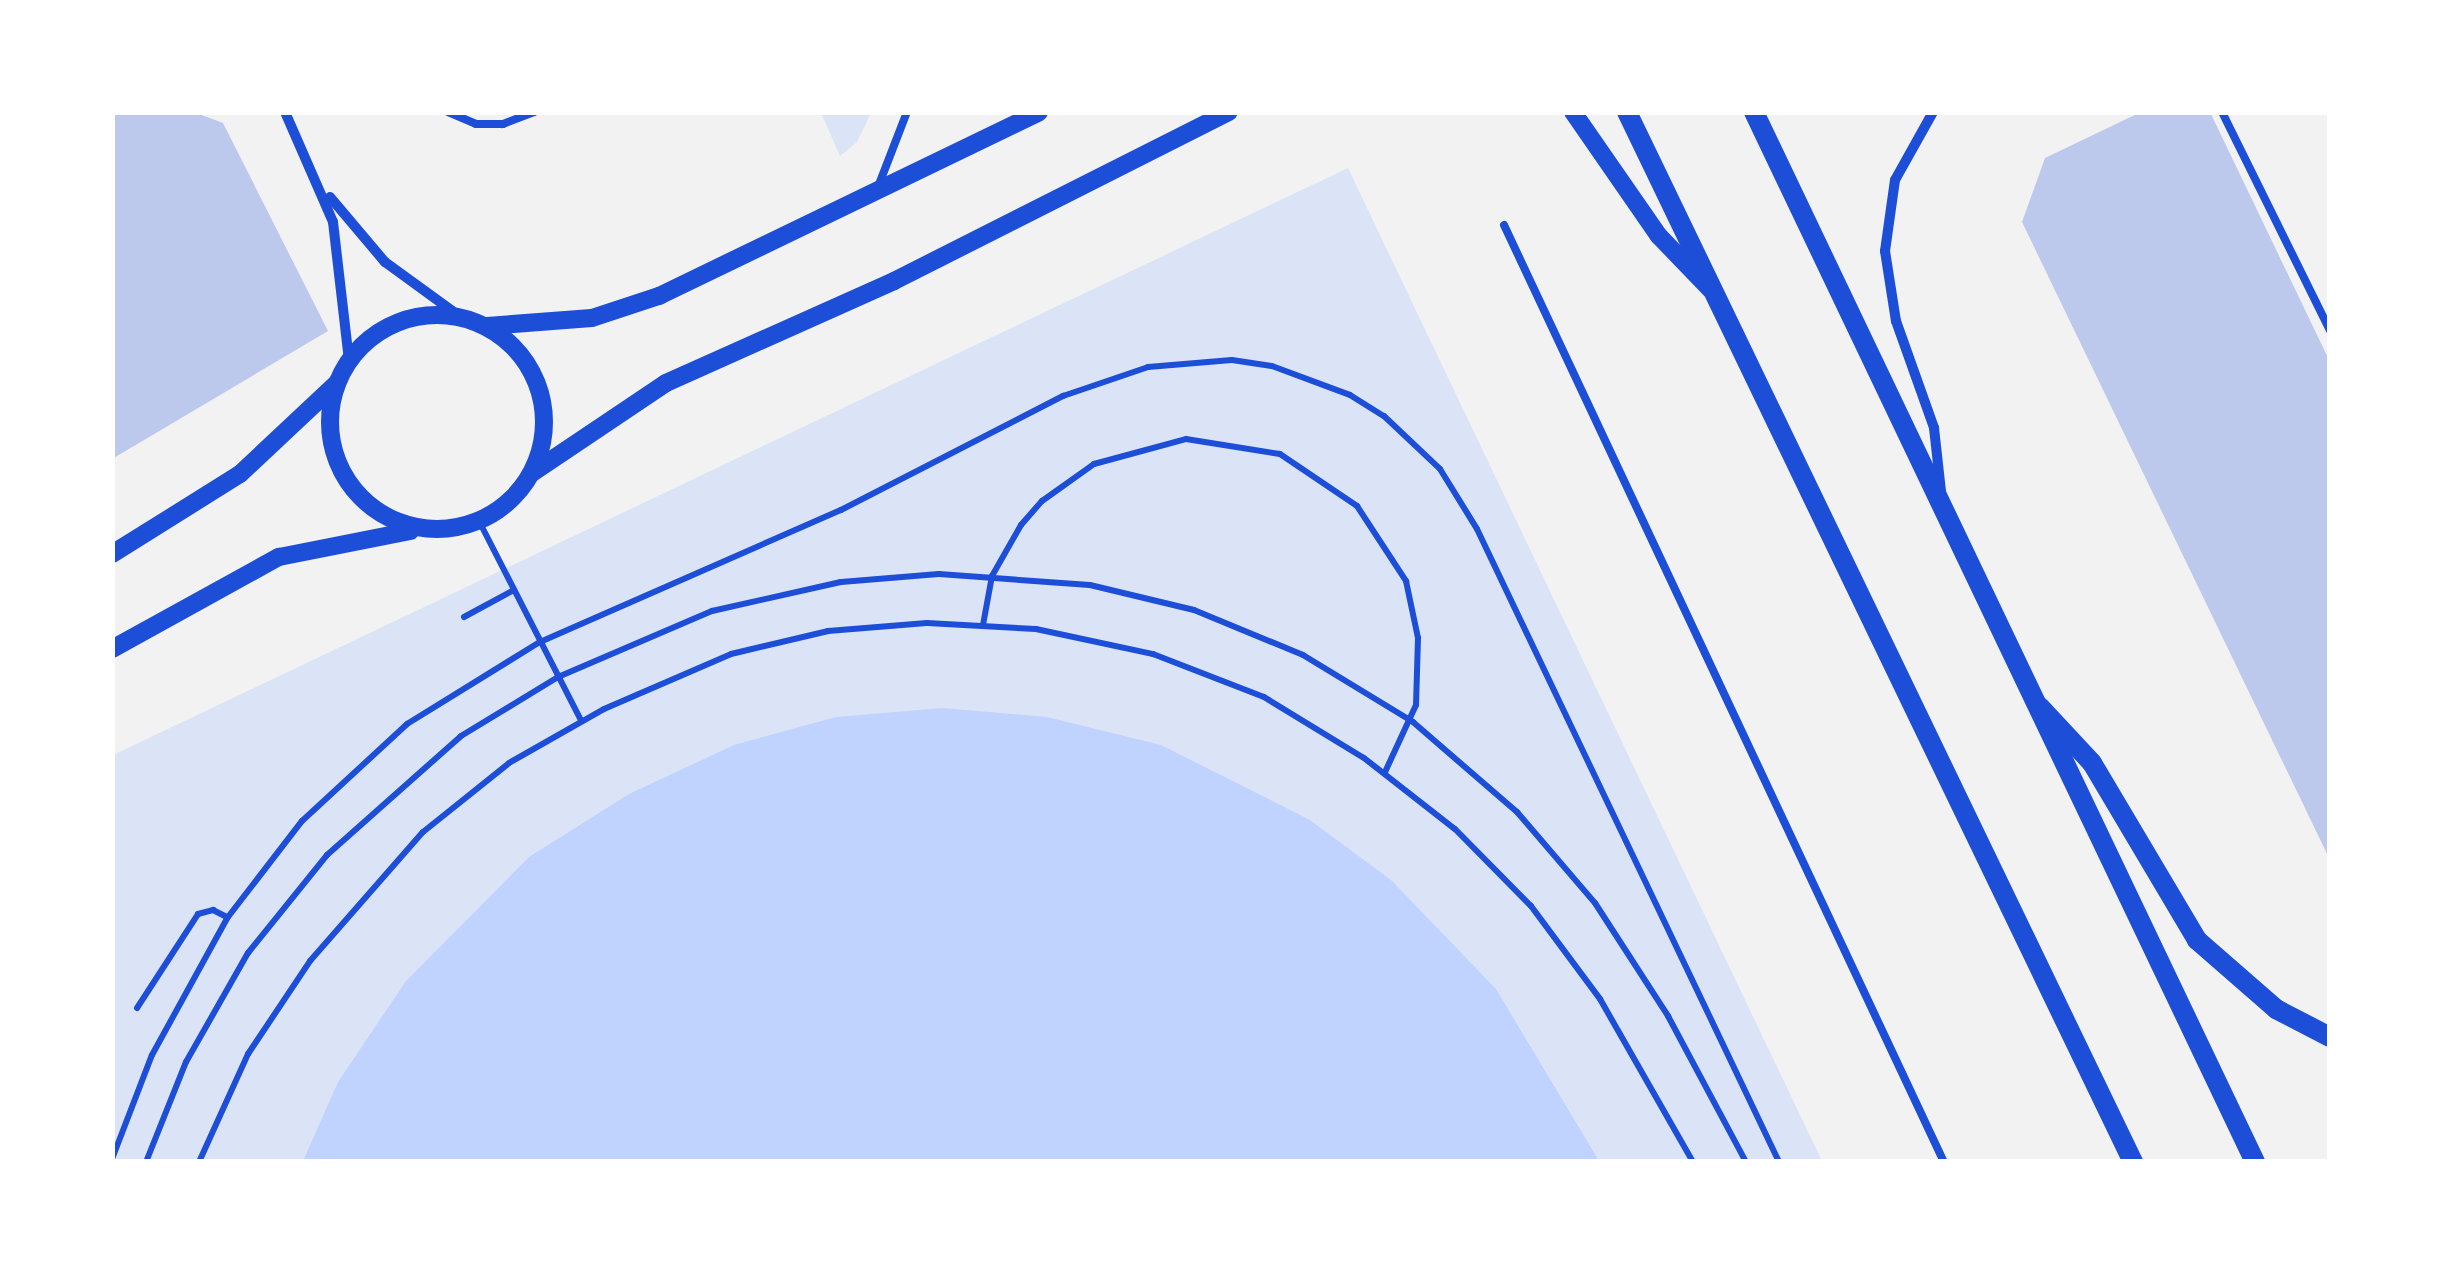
<!DOCTYPE html>
<html>
<head>
<meta charset="utf-8">
<style>
	body { margin:0 }
	#map { position:relative; width:2442px; height:1274px; overflow:hidden; background:#f2f2f2; font-family:Commissioner,sans-serif }
	div>[style] { position:absolute }
	.green>* { inset:0; background:#dbe4f7 }
	.water>* { inset:0; background:#bfd3fe }
	.building>* { inset:0; background:#bdc9ec }
	.path>* { height:6px; margin:-3px; padding:0 3px; transform-origin:3px; border-radius:3px; background:#1d4ed8 }
	.service>* { height:8px; margin:-4px; padding:0 4px; transform-origin:4px; border-radius:4px; background:#1d4ed8 }
	.minor>* { height:10px; margin:-5px; padding:0 5px; transform-origin:5px; border-radius:5px; background:#1d4ed8 }
	.tertiary>* { height:18px; margin:-9px; padding:0 9px; transform-origin:9px; border-radius:9px; background:#1d4ed8 }
	.tertiary>.ring { margin:-9px; padding:0; box-sizing:content-box; background:none; border:18px solid #1d4ed8; border-radius:50% }
	.secondary>* { height:20px; margin:-10px; padding:0 10px; transform-origin:10px; border-radius:10px; background:#1d4ed8 }
	span { translate:-50% -50%; white-space:nowrap; text-align:center; line-height:1.15; -webkit-text-stroke:8px #fff; paint-order:stroke }
	.frame { position:absolute; inset:0; border:115px solid #fff; pointer-events:none }
</style>
</head>
<body>
<div id="map">
	<div class="green">
		<i style="clip-path:polygon(821px 113px,871px 113px,857px 142px,840px 156px)"></i>
		<i style="clip-path:polygon(1348px 168px,1822px 1161px,113px 1162px,113px 755px)"></i>
	</div>
	<div class="water">
		<i style="clip-path:polygon(942px 708px,1047px 717px,1161px 745px,1310px 820px,1391px 880px,1496px 989px,1599px 1161px,303px 1161px,338px 1082px,406px 981px,529px 857px,629px 794px,734px 745px,836px 717px)"></i>
	</div>
	<div class="building">
		<i style="clip-path:polygon(112px 112px,194px 112px,223px 123px,328px 331px,112px 459px)"></i>
		<i style="clip-path:polygon(2141px 112px,2210px 112px,2330px 362px,2330px 860px,2022px 222px,2045px 158px)"></i>
	</div>
	<div class="path">
		<i style="left:479px;top:521px;width:224px;rotate:62.9deg"></i>
		<i style="left:464px;top:617px;width:57px;rotate:-28.4deg"></i>
		<i style="left:983px;top:625px;width:50px;rotate:-79.6deg"></i>
		<i style="left:992px;top:576px;width:59px;rotate:-60.4deg"></i>
		<i style="left:1021px;top:525px;width:32px;rotate:-49deg"></i>
		<i style="left:1042px;top:501px;width:64px;rotate:-35.4deg"></i>
		<i style="left:1094px;top:464px;width:95px;rotate:-15.2deg"></i>
		<i style="left:1186px;top:439px;width:95px;rotate:9.1deg"></i>
		<i style="left:1280px;top:454px;width:93px;rotate:34deg"></i>
		<i style="left:1357px;top:506px;width:90px;rotate:56.8deg"></i>
		<i style="left:1406px;top:581px;width:58px;rotate:78.1deg"></i>
		<i style="left:1418px;top:638px;width:67px;rotate:91.7deg"></i>
		<i style="left:1416px;top:705px;width:74px;rotate:114.8deg"></i>
		<i style="left:137px;top:1008px;width:112px;rotate:-57deg"></i>
		<i style="left:198px;top:914px;width:16px;rotate:-15deg"></i>
		<i style="left:213px;top:910px;width:16px;rotate:27deg"></i>
		<i style="left:112px;top:1159px;width:111px;rotate:-69deg"></i>
		<i style="left:152px;top:1055px;width:158px;rotate:-61.2deg"></i>
		<i style="left:228px;top:917px;width:121px;rotate:-52.4deg"></i>
		<i style="left:302px;top:821px;width:143px;rotate:-42.7deg"></i>
		<i style="left:407px;top:724px;width:156px;rotate:-31.7deg"></i>
		<i style="left:540px;top:642px;width:329px;rotate:-23.7deg"></i>
		<i style="left:841px;top:510px;width:250px;rotate:-27.2deg"></i>
		<i style="left:1063px;top:396px;width:90px;rotate:-18.8deg"></i>
		<i style="left:1148px;top:367px;width:84px;rotate:-4.8deg"></i>
		<i style="left:1232px;top:360px;width:40px;rotate:8.5deg"></i>
		<i style="left:1272px;top:366px;width:83px;rotate:20.4deg"></i>
		<i style="left:1350px;top:395px;width:40px;rotate:32deg"></i>
		<i style="left:1384px;top:416px;width:77px;rotate:43.4deg"></i>
		<i style="left:1440px;top:469px;width:70px;rotate:58.3deg"></i>
		<i style="left:1477px;top:529px;width:701px;rotate:64.49deg"></i>
		<i style="left:146px;top:1162px;width:108px;rotate:-68.2deg"></i>
		<i style="left:186px;top:1062px;width:125px;rotate:-60.4deg"></i>
		<i style="left:248px;top:953px;width:126px;rotate:-51.1deg"></i>
		<i style="left:327px;top:855px;width:179px;rotate:-41.6deg"></i>
		<i style="left:461px;top:736px;width:114px;rotate:-31.3deg"></i>
		<i style="left:558px;top:677px;width:168px;rotate:-23.2deg"></i>
		<i style="left:712px;top:611px;width:132px;rotate:-12.7deg"></i>
		<i style="left:841px;top:582px;width:98px;rotate:-4.7deg"></i>
		<i style="left:939px;top:574px;width:151px;rotate:4.2deg"></i>
		<i style="left:1090px;top:585px;width:107px;rotate:13.5deg"></i>
		<i style="left:1194px;top:610px;width:118px;rotate:22.4deg"></i>
		<i style="left:1303px;top:655px;width:129px;rotate:31.3deg"></i>
		<i style="left:1413px;top:722px;width:138px;rotate:40.9deg"></i>
		<i style="left:1517px;top:812px;width:120px;rotate:49.4deg"></i>
		<i style="left:1595px;top:903px;width:135px;rotate:57.1deg"></i>
		<i style="left:1668px;top:1016px;width:166px;rotate:61.9deg"></i>
		<i style="left:199px;top:1162px;width:119px;rotate:-65.6deg"></i>
		<i style="left:248px;top:1054px;width:112px;rotate:-56.3deg"></i>
		<i style="left:310px;top:961px;width:171px;rotate:-48.8deg"></i>
		<i style="left:423px;top:832px;width:110px;rotate:-38.7deg"></i>
		<i style="left:509px;top:763px;width:109px;rotate:-29.6deg"></i>
		<i style="left:604px;top:709px;width:138px;rotate:-23.4deg"></i>
		<i style="left:731px;top:654px;width:100px;rotate:-13.3deg"></i>
		<i style="left:828px;top:631px;width:99px;rotate:-4.6deg"></i>
		<i style="left:927px;top:623px;width:109px;rotate:3.2deg"></i>
		<i style="left:1036px;top:629px;width:120px;rotate:12.1deg"></i>
		<i style="left:1153px;top:654px;width:119px;rotate:21.2deg"></i>
		<i style="left:1264px;top:697px;width:117px;rotate:31.4deg"></i>
		<i style="left:1364px;top:758px;width:115px;rotate:38deg"></i>
		<i style="left:1455px;top:829px;width:108px;rotate:45.4deg"></i>
		<i style="left:1531px;top:906px;width:116px;rotate:53.4deg"></i>
		<i style="left:1600px;top:999px;width:188px;rotate:60.3deg"></i>
	</div>
	<div class="service">
		<i style="left:448px;top:112px;width:30px;rotate:23deg"></i>
		<i style="left:476px;top:124px;width:27px"></i>
		<i style="left:503px;top:124px;width:34px;rotate:-21deg"></i>
		<i style="left:2222px;top:112px;width:244px;rotate:63.7deg"></i>
		<i style="left:878px;top:187px;width:80px;rotate:-68.9deg"></i>
		<i style="left:1504px;top:225px;width:1035px;rotate:64.85deg"></i>
	</div>
	<div class="minor">
		<i style="left:285px;top:112px;width:120px;rotate:66.4deg"></i>
		<i style="left:333px;top:222px;width:140px;rotate:83.4deg"></i>
		<i style="left:1933px;top:112px;width:78px;rotate:119.2deg"></i>
		<i style="left:1895px;top:180px;width:72px;rotate:98deg"></i>
		<i style="left:1885px;top:251px;width:71px;rotate:81.1deg"></i>
		<i style="left:1896px;top:321px;width:114px;rotate:70.4deg"></i>
		<i style="left:1934px;top:428px;width:63px;rotate:83.7deg"></i>
		<i style="left:330px;top:197px;width:85px;rotate:49.8deg"></i>
		<i style="left:385px;top:262px;width:95px;rotate:36deg"></i>
	</div>
	<div class="tertiary">
		<i style="left:1573px;top:112px;width:151px;rotate:55.3deg"></i>
		<i style="left:1659px;top:236px;width:74px;rotate:46.1deg"></i>
		<i class="ring" style="left:330px;top:315px;width:196px;height:196px"></i>
		<i style="left:487px;top:326px;width:105px;rotate:-4.4deg"></i>
		<i style="left:592px;top:318px;width:71px;rotate:-18.2deg"></i>
		<i style="left:659px;top:296px;width:422px;rotate:-25.8deg"></i>
		<i style="left:532px;top:473px;width:161px;rotate:-33.9deg"></i>
		<i style="left:666px;top:383px;width:250px;rotate:-24.1deg"></i>
		<i style="left:894px;top:281px;width:375px;rotate:-26.8deg"></i>
		<i style="left:112px;top:554px;width:151px;rotate:-32deg"></i>
		<i style="left:240px;top:474px;width:133px;rotate:-43.2deg"></i>
		<i style="left:112px;top:649px;width:191px;rotate:-28.9deg"></i>
		<i style="left:279px;top:557px;width:134px;rotate:-11.2deg"></i>
	</div>
	<div class="secondary">
		<i style="left:1627px;top:112px;width:1166px;rotate:64.27deg"></i>
		<i style="left:1754px;top:112px;width:1163px;rotate:64.49deg"></i>
		<i style="left:2040px;top:707px;width:76px;rotate:47.1deg"></i>
		<i style="left:2092px;top:763px;width:206px;rotate:59.3deg"></i>
		<i style="left:2197px;top:940px;width:105px;rotate:41.1deg"></i>
		<i style="left:2276px;top:1009px;width:61px;rotate:27.4deg"></i>
	</div>
	<div class="frame"></div>
</div>
</body>
</html>
